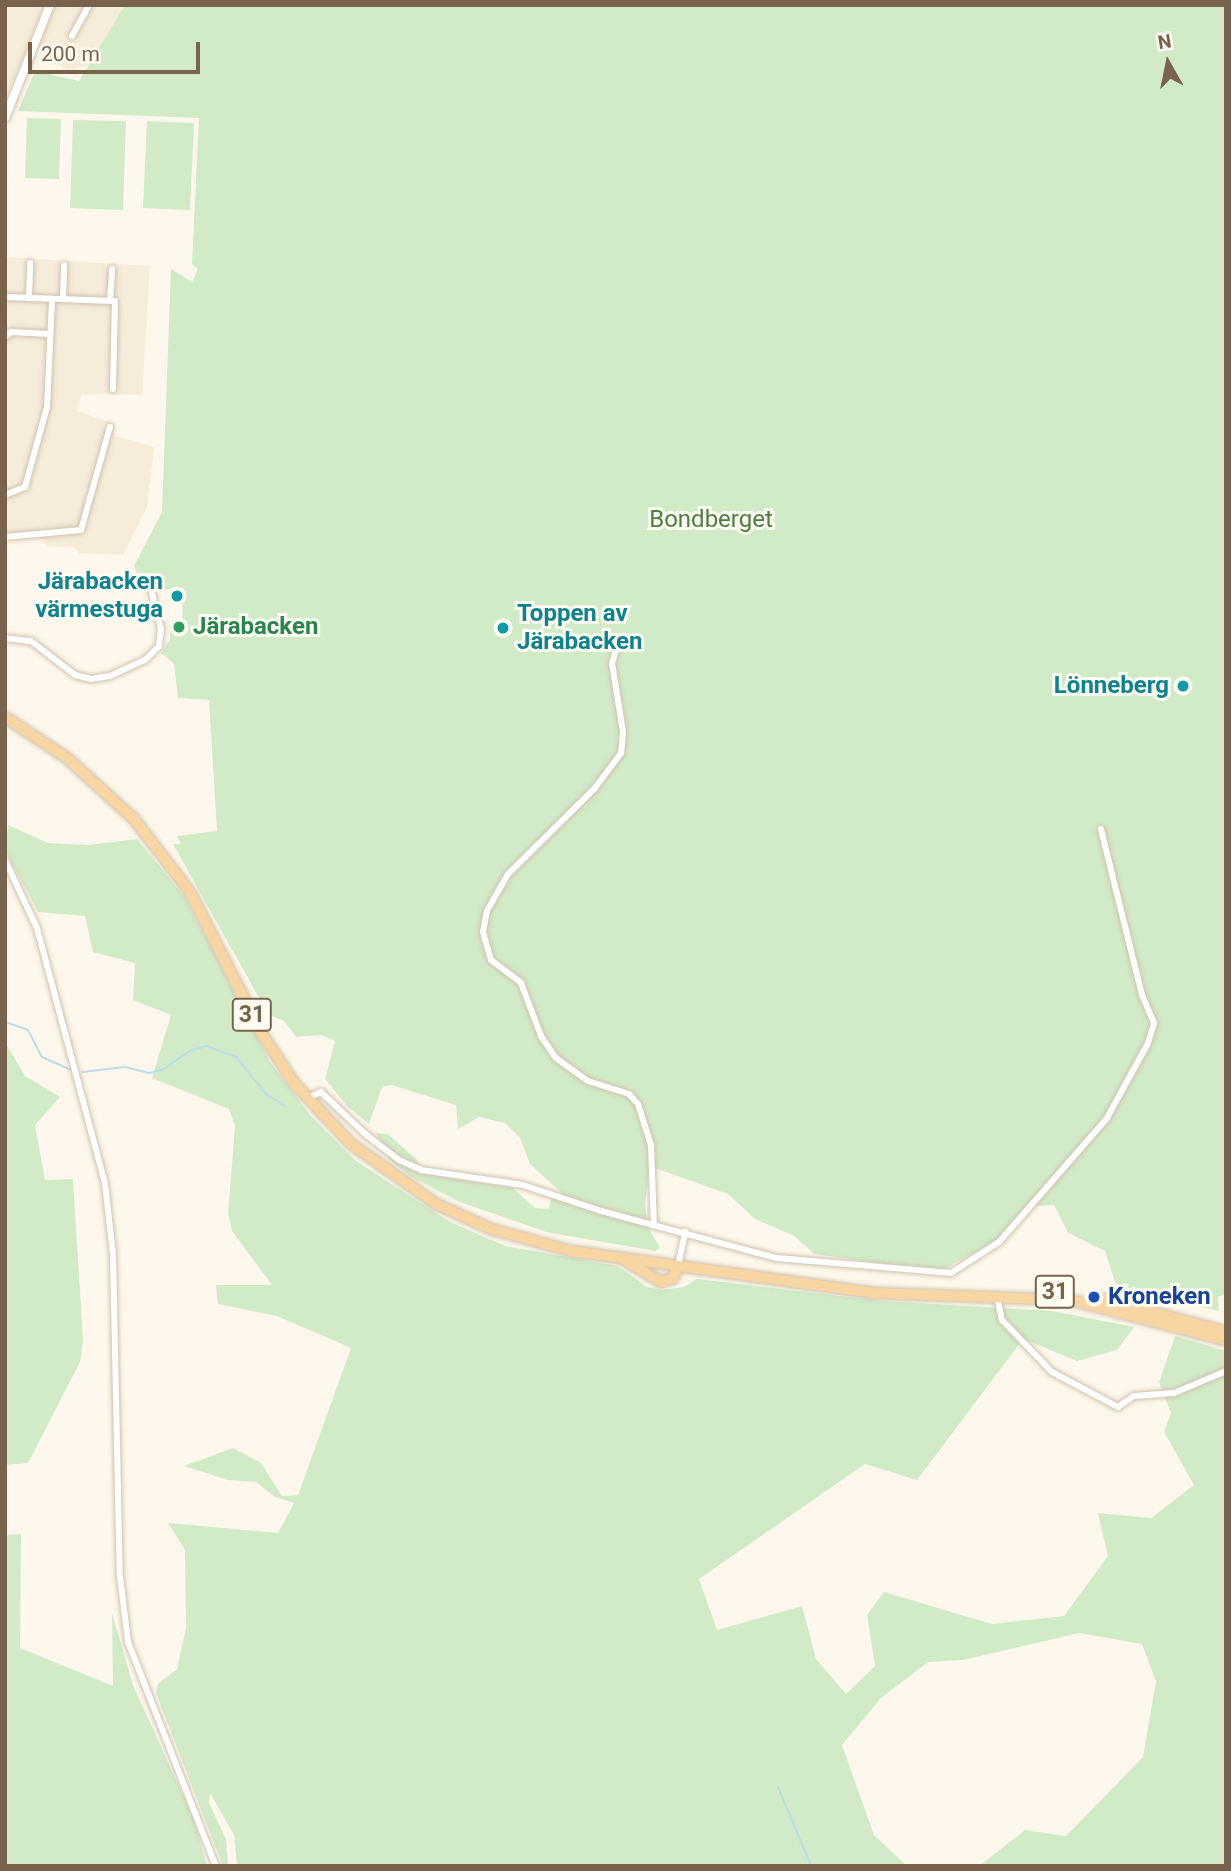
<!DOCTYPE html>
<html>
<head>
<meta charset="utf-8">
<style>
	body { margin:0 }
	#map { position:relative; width:1231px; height:1871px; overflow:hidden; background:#fdf8eb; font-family:Roboto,sans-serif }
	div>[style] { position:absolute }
	.residential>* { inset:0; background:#f5ecd9 }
	.green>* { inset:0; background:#d1ebc8 }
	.stream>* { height:2px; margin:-1px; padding:0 1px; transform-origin:1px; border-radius:1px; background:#bedbe7 }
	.roads { filter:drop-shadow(0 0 2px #d0c2af) drop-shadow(0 0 2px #d0c2af) }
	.minor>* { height:6px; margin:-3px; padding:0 3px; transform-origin:3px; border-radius:3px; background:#fff }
	.tertiary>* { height:8px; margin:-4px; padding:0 4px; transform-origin:4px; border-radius:4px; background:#fff }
	.trunk>* { height:10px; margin:-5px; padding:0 5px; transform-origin:5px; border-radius:5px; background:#f8d6a3 }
	.dots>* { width:19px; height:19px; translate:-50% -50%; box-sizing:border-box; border:4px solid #fffcf2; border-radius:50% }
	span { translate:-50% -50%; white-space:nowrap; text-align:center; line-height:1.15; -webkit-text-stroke:6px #fffcf2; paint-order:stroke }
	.shield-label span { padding:2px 5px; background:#fffcf2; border:2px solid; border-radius:5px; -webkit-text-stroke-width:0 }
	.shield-label { font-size:23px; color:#79634d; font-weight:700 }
	.park-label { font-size:24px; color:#4d7f44 }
	.culture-label { font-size:24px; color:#0d838f; font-weight:700 }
	.right { translate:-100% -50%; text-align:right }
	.left { translate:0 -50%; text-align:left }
	.leisure-label { font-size:24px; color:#27864d; font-weight:700 }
	.transit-label { font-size:24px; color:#164399; font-weight:700 }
	.frame { position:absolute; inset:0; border:7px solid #79634d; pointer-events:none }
	.north { position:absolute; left:1133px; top:28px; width:70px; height:70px; -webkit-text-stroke:5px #fffcf2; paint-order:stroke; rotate:351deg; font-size:19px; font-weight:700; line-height:28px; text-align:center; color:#79634d }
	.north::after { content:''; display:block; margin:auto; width:24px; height:32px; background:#79634d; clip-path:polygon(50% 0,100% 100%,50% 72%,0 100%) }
	.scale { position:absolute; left:28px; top:42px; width:172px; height:32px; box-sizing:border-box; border:4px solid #79634d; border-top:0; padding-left:9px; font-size:21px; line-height:24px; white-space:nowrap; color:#79634d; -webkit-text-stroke:5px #fffcf2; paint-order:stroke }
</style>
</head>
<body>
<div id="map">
	<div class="residential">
		<i style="clip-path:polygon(5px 5px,45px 5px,5px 99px)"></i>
		<i style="clip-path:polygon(56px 5px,125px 5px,91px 65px,67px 71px,37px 46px)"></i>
		<i style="clip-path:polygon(5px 257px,150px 266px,142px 395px,81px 394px,77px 411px,114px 424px,115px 436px,154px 447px,147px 507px,123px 555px,79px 553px,74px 547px,48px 546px,40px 537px,5px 541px)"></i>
	</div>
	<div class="green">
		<i style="clip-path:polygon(125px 5px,1226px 5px,1226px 1294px,1218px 1297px,1219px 1311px,1117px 1288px,1105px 1251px,1068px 1233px,1054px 1205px,1035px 1206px,997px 1240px,944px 1269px,922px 1269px,814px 1254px,794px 1236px,755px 1219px,728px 1194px,655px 1168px,650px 1163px,645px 1204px,648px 1227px,660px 1248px,655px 1251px,546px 1232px,460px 1202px,411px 1177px,388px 1158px,376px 1133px,388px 1134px,418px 1161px,420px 1173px,513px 1188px,535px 1208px,549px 1209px,551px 1199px,566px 1197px,530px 1164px,520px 1138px,505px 1123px,479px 1117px,458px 1129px,456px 1105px,391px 1085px,382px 1087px,369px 1124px,347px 1106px,325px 1079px,335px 1041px,321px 1035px,296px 1037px,284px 1021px,268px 1014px,173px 844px,181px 844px,177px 836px,217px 831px,209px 700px,178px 698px,174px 664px,161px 653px,170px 639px,169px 625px,179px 629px,182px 624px,183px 591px,157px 588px,139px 577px,134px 566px,162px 512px,171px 269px,192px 282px,198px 269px,192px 264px,199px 118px,18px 111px,35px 71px,79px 81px)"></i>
		<i style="clip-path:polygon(27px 118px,61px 119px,59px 179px,25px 178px)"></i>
		<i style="clip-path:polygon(73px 120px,126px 121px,123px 210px,70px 208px)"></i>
		<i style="clip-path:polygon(147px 121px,194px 123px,190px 210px,143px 208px)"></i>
		<i style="clip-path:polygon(8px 825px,48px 843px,88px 845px,137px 839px,185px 897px,270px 1062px,311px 1116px,356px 1161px,450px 1222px,505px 1246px,618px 1266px,647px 1287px,662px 1290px,684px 1287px,697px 1279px,882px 1301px,1052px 1311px,1134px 1327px,1117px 1350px,1077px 1361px,1023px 1339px,917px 1480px,865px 1464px,699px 1579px,717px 1630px,802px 1606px,816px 1659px,846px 1694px,875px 1666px,867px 1615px,884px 1592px,992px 1624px,1064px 1616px,1108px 1556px,1098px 1513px,1151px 1518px,1194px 1485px,1164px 1432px,1171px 1413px,1159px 1382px,1175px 1336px,1226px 1351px,1226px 1866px,979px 1866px,1025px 1830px,1066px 1836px,1143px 1757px,1156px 1681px,1142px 1644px,1079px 1633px,963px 1660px,928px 1662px,881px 1698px,842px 1745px,874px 1835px,907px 1866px,237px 1866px,234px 1835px,210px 1793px,209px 1803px,226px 1839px,228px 1866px,223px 1866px,156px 1693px,158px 1684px,177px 1669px,186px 1628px,185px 1550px,168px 1523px,278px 1533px,294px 1503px,275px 1497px,256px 1482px,228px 1480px,184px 1466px,233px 1448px,261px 1463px,282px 1496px,298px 1495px,351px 1348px,277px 1316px,218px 1304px,216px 1285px,272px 1285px,232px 1231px,228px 1214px,235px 1126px,229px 1109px,152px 1078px,171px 1015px,133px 1000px,135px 963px,93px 952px,85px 916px,38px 912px,5px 850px)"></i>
		<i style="clip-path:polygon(5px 1042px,25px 1076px,60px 1097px,35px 1125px,45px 1180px,73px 1179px,83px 1340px,80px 1362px,28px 1463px,5px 1465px)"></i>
		<i style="clip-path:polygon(21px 1534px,20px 1648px,113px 1686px,112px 1613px,133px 1685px,194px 1820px,207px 1866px,5px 1866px,5px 1535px)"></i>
	</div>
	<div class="stream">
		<i style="left:5px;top:1022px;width:24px;rotate:19deg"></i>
		<i style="left:28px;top:1030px;width:30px;rotate:63deg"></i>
		<i style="left:42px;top:1057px;width:32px;rotate:24deg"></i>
		<i style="left:82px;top:1072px;width:43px;rotate:-6.6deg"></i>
		<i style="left:125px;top:1067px;width:25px;rotate:14deg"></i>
		<i style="left:149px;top:1073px;width:13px;rotate:-13deg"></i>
		<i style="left:162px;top:1070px;width:36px;rotate:-34deg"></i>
		<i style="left:192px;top:1050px;width:16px;rotate:-15deg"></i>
		<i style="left:207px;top:1046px;width:31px;rotate:21deg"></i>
		<i style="left:236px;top:1057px;width:49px;rotate:50.8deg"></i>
		<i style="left:267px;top:1095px;width:21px;rotate:31deg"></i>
		<i style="left:778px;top:1787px;width:86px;rotate:67.3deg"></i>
	</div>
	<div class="roads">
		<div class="minor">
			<i style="left:72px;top:36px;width:35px;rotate:-61deg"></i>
			<i style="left:5px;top:297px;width:110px;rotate:2.1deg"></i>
			<i style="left:115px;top:301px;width:88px;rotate:91.3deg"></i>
			<i style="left:29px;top:298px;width:35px;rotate:-88deg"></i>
			<i style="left:63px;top:299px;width:34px;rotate:-88deg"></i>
			<i style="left:110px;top:301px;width:32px;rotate:-86deg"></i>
			<i style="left:5px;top:337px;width:8px;rotate:-40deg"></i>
			<i style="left:11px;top:332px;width:39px;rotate:3deg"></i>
			<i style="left:5px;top:495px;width:22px;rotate:-22deg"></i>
			<i style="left:25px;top:487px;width:83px;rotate:-74.6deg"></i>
			<i style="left:47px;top:407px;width:108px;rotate:-87.3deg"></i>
			<i style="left:5px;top:537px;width:76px;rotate:-5.3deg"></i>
			<i style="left:81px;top:530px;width:107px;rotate:-74.3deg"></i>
			<i style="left:5px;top:638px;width:26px;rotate:7deg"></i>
			<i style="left:31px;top:641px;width:56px;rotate:37.7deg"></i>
			<i style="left:75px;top:675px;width:16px;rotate:14deg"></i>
			<i style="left:91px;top:679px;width:19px;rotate:-9deg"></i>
			<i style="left:110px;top:676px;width:38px;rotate:-25deg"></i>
			<i style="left:145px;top:660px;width:20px;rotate:-45deg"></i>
			<i style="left:159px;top:646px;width:17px;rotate:-83deg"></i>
			<i style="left:161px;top:629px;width:41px;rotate:-104deg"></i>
			<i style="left:616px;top:650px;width:14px;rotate:107deg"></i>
			<i style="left:612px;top:663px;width:70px;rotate:80.9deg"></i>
			<i style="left:623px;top:732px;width:21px;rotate:95deg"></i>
			<i style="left:621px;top:753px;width:44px;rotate:126.6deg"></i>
			<i style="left:595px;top:788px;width:122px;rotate:135.3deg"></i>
			<i style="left:508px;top:874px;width:43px;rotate:119.6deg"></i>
			<i style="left:487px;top:911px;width:21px;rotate:101deg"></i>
			<i style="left:483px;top:932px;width:29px;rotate:74deg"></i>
			<i style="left:491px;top:960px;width:38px;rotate:37deg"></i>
			<i style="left:521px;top:983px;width:57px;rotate:69.3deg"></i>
			<i style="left:541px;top:1036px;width:27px;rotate:56deg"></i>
			<i style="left:556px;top:1058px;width:39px;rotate:36deg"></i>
			<i style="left:588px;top:1081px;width:43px;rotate:17.6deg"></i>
			<i style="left:629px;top:1094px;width:13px;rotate:48deg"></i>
			<i style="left:638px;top:1104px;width:43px;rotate:72.4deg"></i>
			<i style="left:651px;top:1145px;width:80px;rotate:87.9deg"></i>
			<i style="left:5px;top:860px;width:75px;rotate:64.8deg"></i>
			<i style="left:37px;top:928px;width:265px;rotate:75.1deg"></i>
			<i style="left:105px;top:1184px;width:70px;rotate:83.5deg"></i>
			<i style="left:113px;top:1254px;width:322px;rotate:88.8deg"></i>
			<i style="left:120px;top:1576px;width:66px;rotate:83.1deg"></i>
			<i style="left:128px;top:1642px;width:241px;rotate:68.6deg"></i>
			<i style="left:312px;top:1096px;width:10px;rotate:-24deg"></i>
			<i style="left:321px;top:1092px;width:59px;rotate:43.6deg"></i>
			<i style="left:364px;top:1133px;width:44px;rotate:37.6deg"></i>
			<i style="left:399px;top:1160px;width:24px;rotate:24deg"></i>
			<i style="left:421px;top:1170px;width:103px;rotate:8.4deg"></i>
			<i style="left:523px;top:1185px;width:82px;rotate:18.4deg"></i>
			<i style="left:601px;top:1211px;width:182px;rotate:15deg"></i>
			<i style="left:777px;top:1258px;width:175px;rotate:4.9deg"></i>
			<i style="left:951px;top:1273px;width:57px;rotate:-32.9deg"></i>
			<i style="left:999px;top:1242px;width:164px;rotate:-48.9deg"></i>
			<i style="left:1107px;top:1118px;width:85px;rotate:-61.3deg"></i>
			<i style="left:1148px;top:1043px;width:21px;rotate:-73deg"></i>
			<i style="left:1154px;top:1023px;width:30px;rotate:-113deg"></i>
			<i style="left:1142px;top:995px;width:171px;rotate:-103.9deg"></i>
			<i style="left:678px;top:1266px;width:35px;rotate:-78deg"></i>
			<i style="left:997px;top:1297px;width:24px;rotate:78deg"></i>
			<i style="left:1002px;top:1320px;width:72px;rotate:46.1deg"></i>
			<i style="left:1052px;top:1372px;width:75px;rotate:27.9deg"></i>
			<i style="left:1118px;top:1407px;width:19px;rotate:-35deg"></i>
			<i style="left:1134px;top:1396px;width:40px;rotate:-4.3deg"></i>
			<i style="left:1174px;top:1393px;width:56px;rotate:-22.9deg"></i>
		</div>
		<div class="tertiary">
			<i style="left:5px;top:118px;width:122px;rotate:-68.3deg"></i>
		</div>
		<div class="trunk">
			<i style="left:5px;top:717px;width:74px;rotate:33.5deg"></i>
			<i style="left:67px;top:758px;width:91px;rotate:42.3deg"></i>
			<i style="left:134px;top:819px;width:92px;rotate:52.5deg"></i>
			<i style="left:190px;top:892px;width:159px;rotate:63.1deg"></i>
			<i style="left:262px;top:1034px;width:59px;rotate:56.9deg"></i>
			<i style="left:294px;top:1083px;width:83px;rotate:46.9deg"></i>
			<i style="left:351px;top:1144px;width:104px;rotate:35.2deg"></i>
			<i style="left:436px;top:1204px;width:60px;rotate:24.4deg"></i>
			<i style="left:491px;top:1229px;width:83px;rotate:15.4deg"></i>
			<i style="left:571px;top:1251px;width:304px;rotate:7.9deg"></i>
			<i style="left:872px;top:1293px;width:199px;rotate:2deg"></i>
			<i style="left:1071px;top:1300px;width:160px;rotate:14.5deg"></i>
			<i style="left:626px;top:1261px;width:41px;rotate:31deg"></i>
			<i style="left:661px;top:1282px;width:13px;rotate:-18deg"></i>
			<i style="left:673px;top:1278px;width:13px;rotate:-67deg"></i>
			<i style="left:1104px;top:1299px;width:126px;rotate:15.1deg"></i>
		</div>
	</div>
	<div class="dots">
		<i style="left:177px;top:596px;background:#0f9aa8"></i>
		<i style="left:179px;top:627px;background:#2e9e5b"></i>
		<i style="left:503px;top:628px;background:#0f9aa8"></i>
		<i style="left:1183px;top:686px;background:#0f9aa8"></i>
		<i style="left:1094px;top:1297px;background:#1a4fb4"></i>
	</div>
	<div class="shield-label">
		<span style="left:252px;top:1015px">31</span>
		<span style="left:1055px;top:1292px">31</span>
	</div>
	<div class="park-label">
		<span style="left:711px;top:520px">Bondberget</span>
	</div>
	<div class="culture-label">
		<span class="right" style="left:163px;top:596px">Järabacken<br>värmestuga</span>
		<span class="left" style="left:517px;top:628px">Toppen av<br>Järabacken</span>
		<span class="right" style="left:1169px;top:686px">Lönneberg</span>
	</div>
	<div class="leisure-label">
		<span class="left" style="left:193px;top:627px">Järabacken</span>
	</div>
	<div class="transit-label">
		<span class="left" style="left:1108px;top:1297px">Kroneken</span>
	</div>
	<div class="frame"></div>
	<div class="north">N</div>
	<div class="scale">200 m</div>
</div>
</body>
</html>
